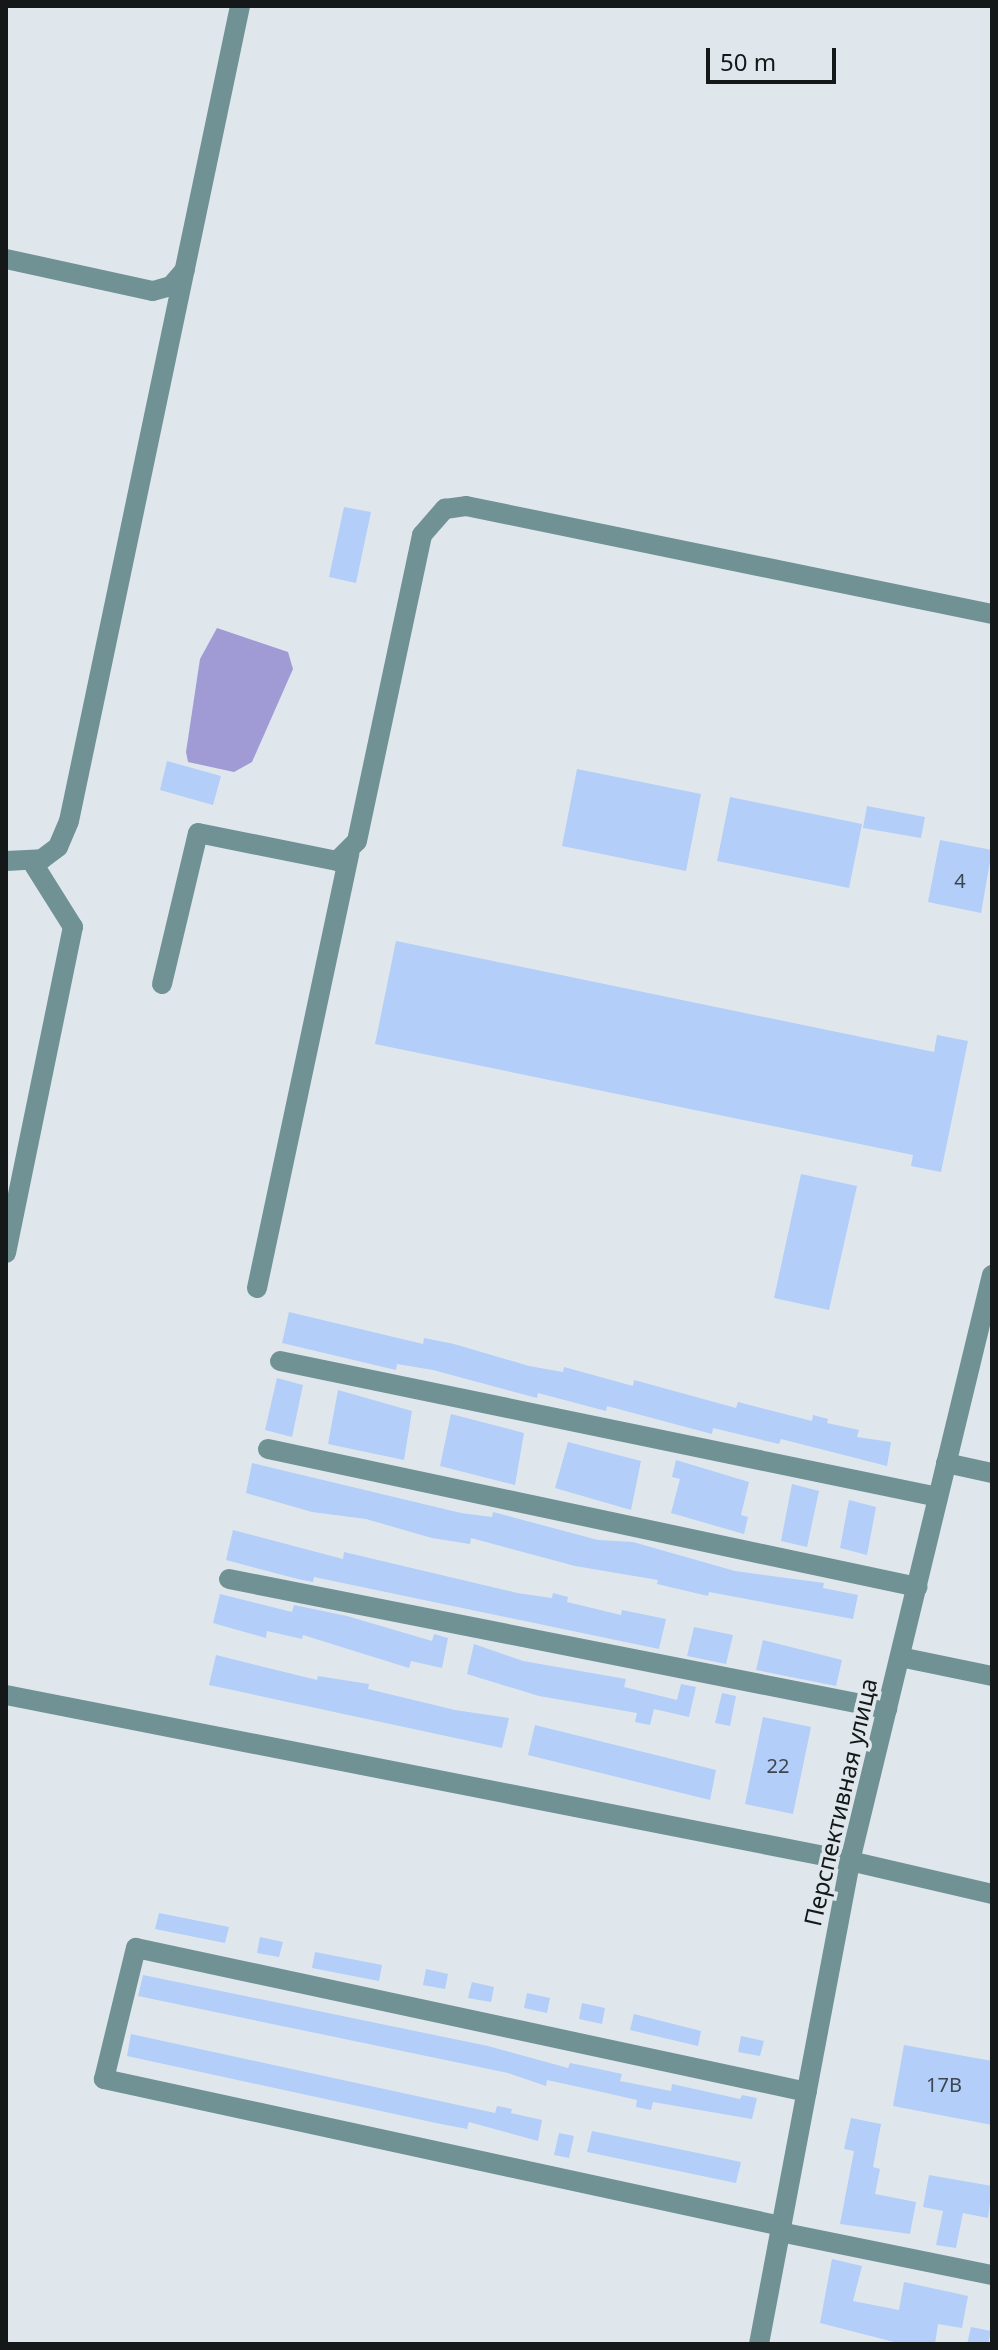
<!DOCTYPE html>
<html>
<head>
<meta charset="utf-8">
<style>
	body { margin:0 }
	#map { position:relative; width:998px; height:2350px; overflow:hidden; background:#dfe7ec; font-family:"Noto Sans",sans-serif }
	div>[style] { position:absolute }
	.water>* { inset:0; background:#a09bd5 }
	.building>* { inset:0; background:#b3cef8 }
	.minor>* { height:20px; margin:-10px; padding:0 10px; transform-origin:10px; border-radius:10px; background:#709295 }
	span { translate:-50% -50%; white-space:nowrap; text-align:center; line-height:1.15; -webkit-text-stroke:7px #dfe7ec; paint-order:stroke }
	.number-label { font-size:20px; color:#3c4651 }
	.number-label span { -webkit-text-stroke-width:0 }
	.street-label { font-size:24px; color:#151819 }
	.frame { position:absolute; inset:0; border:8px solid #151819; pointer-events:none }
	.scale { position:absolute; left:706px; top:48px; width:130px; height:36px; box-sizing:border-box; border:4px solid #151819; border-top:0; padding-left:10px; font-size:24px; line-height:28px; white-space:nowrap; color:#151819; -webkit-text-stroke:6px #dfe7ec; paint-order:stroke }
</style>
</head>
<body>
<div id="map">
	<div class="water">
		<i style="clip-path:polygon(217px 628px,288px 652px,293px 669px,252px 762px,234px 772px,188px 762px,186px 752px,200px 659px)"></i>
	</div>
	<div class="building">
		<i style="clip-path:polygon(344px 507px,371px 512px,356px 583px,329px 577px)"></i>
		<i style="clip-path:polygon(167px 761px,221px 776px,213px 805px,160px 790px)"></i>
		<i style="clip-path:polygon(577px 769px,701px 794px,686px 871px,562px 846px)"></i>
		<i style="clip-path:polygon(730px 797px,862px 824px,849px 888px,717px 861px)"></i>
		<i style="clip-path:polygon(867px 806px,925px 817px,921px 838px,863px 828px)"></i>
		<i style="clip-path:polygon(940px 840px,992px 850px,981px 913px,928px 902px)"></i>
		<i style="clip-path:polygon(396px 941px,934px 1052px,937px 1035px,968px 1041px,941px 1172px,911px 1166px,913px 1155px,375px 1044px)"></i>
		<i style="clip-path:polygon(801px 1174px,857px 1186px,829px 1310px,774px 1298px)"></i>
		<i style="clip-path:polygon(289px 1312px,423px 1344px,424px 1338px,454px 1344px,529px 1366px,563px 1372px,564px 1367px,633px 1386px,634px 1380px,736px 1408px,738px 1402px,812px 1421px,813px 1415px,828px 1419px,827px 1423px,859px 1430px,857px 1437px,891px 1442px,887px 1466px,781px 1439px,779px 1444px,713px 1428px,712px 1434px,607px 1406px,606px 1411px,538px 1393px,537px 1398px,433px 1370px,397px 1364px,396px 1370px,282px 1343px)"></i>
		<i style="clip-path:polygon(277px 1378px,303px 1385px,292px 1437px,265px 1430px)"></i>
		<i style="clip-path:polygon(338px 1390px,412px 1411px,404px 1460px,328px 1444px)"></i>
		<i style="clip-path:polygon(451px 1414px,524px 1433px,515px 1485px,440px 1466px)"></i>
		<i style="clip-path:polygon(568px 1442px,641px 1461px,631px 1510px,555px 1488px)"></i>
		<i style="clip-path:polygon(676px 1460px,749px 1482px,741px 1515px,748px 1517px,744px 1534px,671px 1513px,680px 1479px,672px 1477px)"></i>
		<i style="clip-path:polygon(252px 1463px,461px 1513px,492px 1517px,493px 1512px,598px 1540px,633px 1542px,735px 1571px,824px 1583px,823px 1588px,858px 1595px,853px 1619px,709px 1592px,708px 1596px,657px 1584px,658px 1580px,575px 1566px,471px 1538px,470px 1544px,432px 1538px,366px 1519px,312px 1512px,246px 1493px)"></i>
		<i style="clip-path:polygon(792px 1484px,819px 1491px,807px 1547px,781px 1541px)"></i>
		<i style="clip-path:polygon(849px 1500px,876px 1507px,867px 1555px,840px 1548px)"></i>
		<i style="clip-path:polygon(233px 1530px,343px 1559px,344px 1552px,517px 1593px,552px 1598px,553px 1593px,568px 1597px,567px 1602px,621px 1615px,622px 1610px,666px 1619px,659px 1649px,314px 1577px,313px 1582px,298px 1579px,226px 1560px)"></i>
		<i style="clip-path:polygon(220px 1594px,292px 1612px,294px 1605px,347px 1616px,432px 1641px,434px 1634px,448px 1638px,442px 1668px,411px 1661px,409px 1668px,303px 1635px,302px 1639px,267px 1631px,266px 1638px,213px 1623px)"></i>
		<i style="clip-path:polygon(694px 1627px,733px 1635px,726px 1664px,687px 1656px)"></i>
		<i style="clip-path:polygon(763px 1640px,842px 1660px,836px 1686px,756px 1670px)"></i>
		<i style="clip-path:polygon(474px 1644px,523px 1661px,626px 1679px,624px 1687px,677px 1700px,681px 1684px,696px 1687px,689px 1717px,654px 1709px,650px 1725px,635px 1722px,637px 1713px,539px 1696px,467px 1674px)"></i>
		<i style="clip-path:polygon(216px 1655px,317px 1680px,318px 1676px,369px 1684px,368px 1689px,455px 1710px,509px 1718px,502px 1748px,209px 1685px)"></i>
		<i style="clip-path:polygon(722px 1693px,736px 1696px,730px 1726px,715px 1723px)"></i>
		<i style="clip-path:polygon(763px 1717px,811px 1727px,793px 1814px,745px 1804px)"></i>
		<i style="clip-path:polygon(535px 1725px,716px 1770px,710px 1800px,528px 1755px)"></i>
		<i style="clip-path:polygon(159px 1913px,229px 1927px,225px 1943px,155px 1929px)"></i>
		<i style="clip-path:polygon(260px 1937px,283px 1942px,279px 1957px,257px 1953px)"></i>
		<i style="clip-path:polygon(315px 1952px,382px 1965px,379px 1981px,312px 1968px)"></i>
		<i style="clip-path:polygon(426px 1969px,448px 1974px,445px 1989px,423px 1985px)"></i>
		<i style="clip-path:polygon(143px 1975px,488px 2046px,568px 2068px,570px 2063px,585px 2066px,622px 2074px,620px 2081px,671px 2091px,672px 2084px,740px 2099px,742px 2095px,757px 2098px,752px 2119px,653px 2102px,651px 2110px,636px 2107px,637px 2100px,602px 2092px,547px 2080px,546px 2086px,508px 2073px,138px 1996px)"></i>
		<i style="clip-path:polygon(472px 1982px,494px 1987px,491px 2002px,468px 1998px)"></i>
		<i style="clip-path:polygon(527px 1993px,550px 1998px,547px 2013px,524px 2008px)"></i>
		<i style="clip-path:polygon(582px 2003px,605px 2008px,602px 2024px,579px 2019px)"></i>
		<i style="clip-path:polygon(634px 2014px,701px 2031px,698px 2046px,630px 2030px)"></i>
		<i style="clip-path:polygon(131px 2034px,495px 2113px,497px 2106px,512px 2109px,511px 2113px,542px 2120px,538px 2141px,469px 2122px,467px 2129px,436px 2123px,127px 2056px)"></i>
		<i style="clip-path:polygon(741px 2036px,764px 2041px,760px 2056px,738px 2052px)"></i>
		<i style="clip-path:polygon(904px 2045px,992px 2061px,992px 2125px,893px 2106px)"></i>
		<i style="clip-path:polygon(851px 2118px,881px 2124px,873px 2167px,880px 2169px,875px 2194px,916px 2202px,910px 2234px,840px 2224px,854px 2151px,844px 2149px)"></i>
		<i style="clip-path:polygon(592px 2131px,741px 2162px,736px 2183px,587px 2152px)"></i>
		<i style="clip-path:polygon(559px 2133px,574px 2136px,569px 2158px,554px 2155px)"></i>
		<i style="clip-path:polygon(929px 2175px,992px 2186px,988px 2218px,963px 2213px,956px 2248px,936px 2245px,943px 2211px,923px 2207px)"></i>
		<i style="clip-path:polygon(832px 2259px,862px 2266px,853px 2301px,899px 2310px,904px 2282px,968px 2296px,962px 2328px,938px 2324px,935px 2344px,902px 2344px,820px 2323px)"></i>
		<i style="clip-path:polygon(971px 2327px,991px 2331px,988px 2344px,967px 2344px)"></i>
	</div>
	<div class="minor">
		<i style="left:6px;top:259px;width:150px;rotate:12.3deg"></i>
		<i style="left:153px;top:291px;width:19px;rotate:-16deg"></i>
		<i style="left:171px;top:286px;width:21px;rotate:-49deg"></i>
		<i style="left:6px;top:861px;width:36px;rotate:-3deg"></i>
		<i style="left:42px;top:859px;width:20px;rotate:-37deg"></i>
		<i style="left:58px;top:847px;width:28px;rotate:-67deg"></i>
		<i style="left:69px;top:821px;width:833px;rotate:-78.15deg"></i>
		<i style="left:162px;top:984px;width:155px;rotate:-76.6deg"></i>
		<i style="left:198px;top:833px;width:142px;rotate:11.4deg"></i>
		<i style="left:337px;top:861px;width:28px;rotate:-45deg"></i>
		<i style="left:357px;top:841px;width:313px;rotate:-78deg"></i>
		<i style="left:422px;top:535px;width:35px;rotate:-49deg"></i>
		<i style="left:445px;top:509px;width:21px;rotate:-8deg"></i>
		<i style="left:466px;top:506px;width:537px;rotate:11.6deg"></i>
		<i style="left:6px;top:1253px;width:333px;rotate:-78.4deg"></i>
		<i style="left:73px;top:927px;width:79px;rotate:-122.1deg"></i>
		<i style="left:257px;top:1288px;width:444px;rotate:-78deg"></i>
		<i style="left:280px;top:1361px;width:672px;rotate:11.68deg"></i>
		<i style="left:268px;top:1449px;width:664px;rotate:12deg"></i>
		<i style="left:946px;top:1463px;width:47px;rotate:12.3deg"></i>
		<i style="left:229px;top:1579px;width:671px;rotate:11.18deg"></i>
		<i style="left:900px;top:1657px;width:94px;rotate:11.7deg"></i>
		<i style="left:6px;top:1695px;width:860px;rotate:11.13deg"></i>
		<i style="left:850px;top:1861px;width:146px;rotate:13.1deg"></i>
		<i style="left:781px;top:2226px;width:693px;rotate:-167.75deg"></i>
		<i style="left:104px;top:2079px;width:135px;rotate:-76.3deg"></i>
		<i style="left:136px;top:1948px;width:686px;rotate:12.11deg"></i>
		<i style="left:780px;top:2232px;width:216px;rotate:11.5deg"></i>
		<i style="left:759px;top:2344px;width:491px;rotate:-79.3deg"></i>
		<i style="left:850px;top:1861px;width:603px;rotate:-76.38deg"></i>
	</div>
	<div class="number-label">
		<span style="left:960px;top:880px">4</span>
		<span style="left:778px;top:1765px">22</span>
		<span style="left:944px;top:2084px">17В</span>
	</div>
	<div class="street-label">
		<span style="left:840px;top:1802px;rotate:-77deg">Перспективная улица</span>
	</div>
	<div class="frame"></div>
	<div class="scale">50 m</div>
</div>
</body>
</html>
